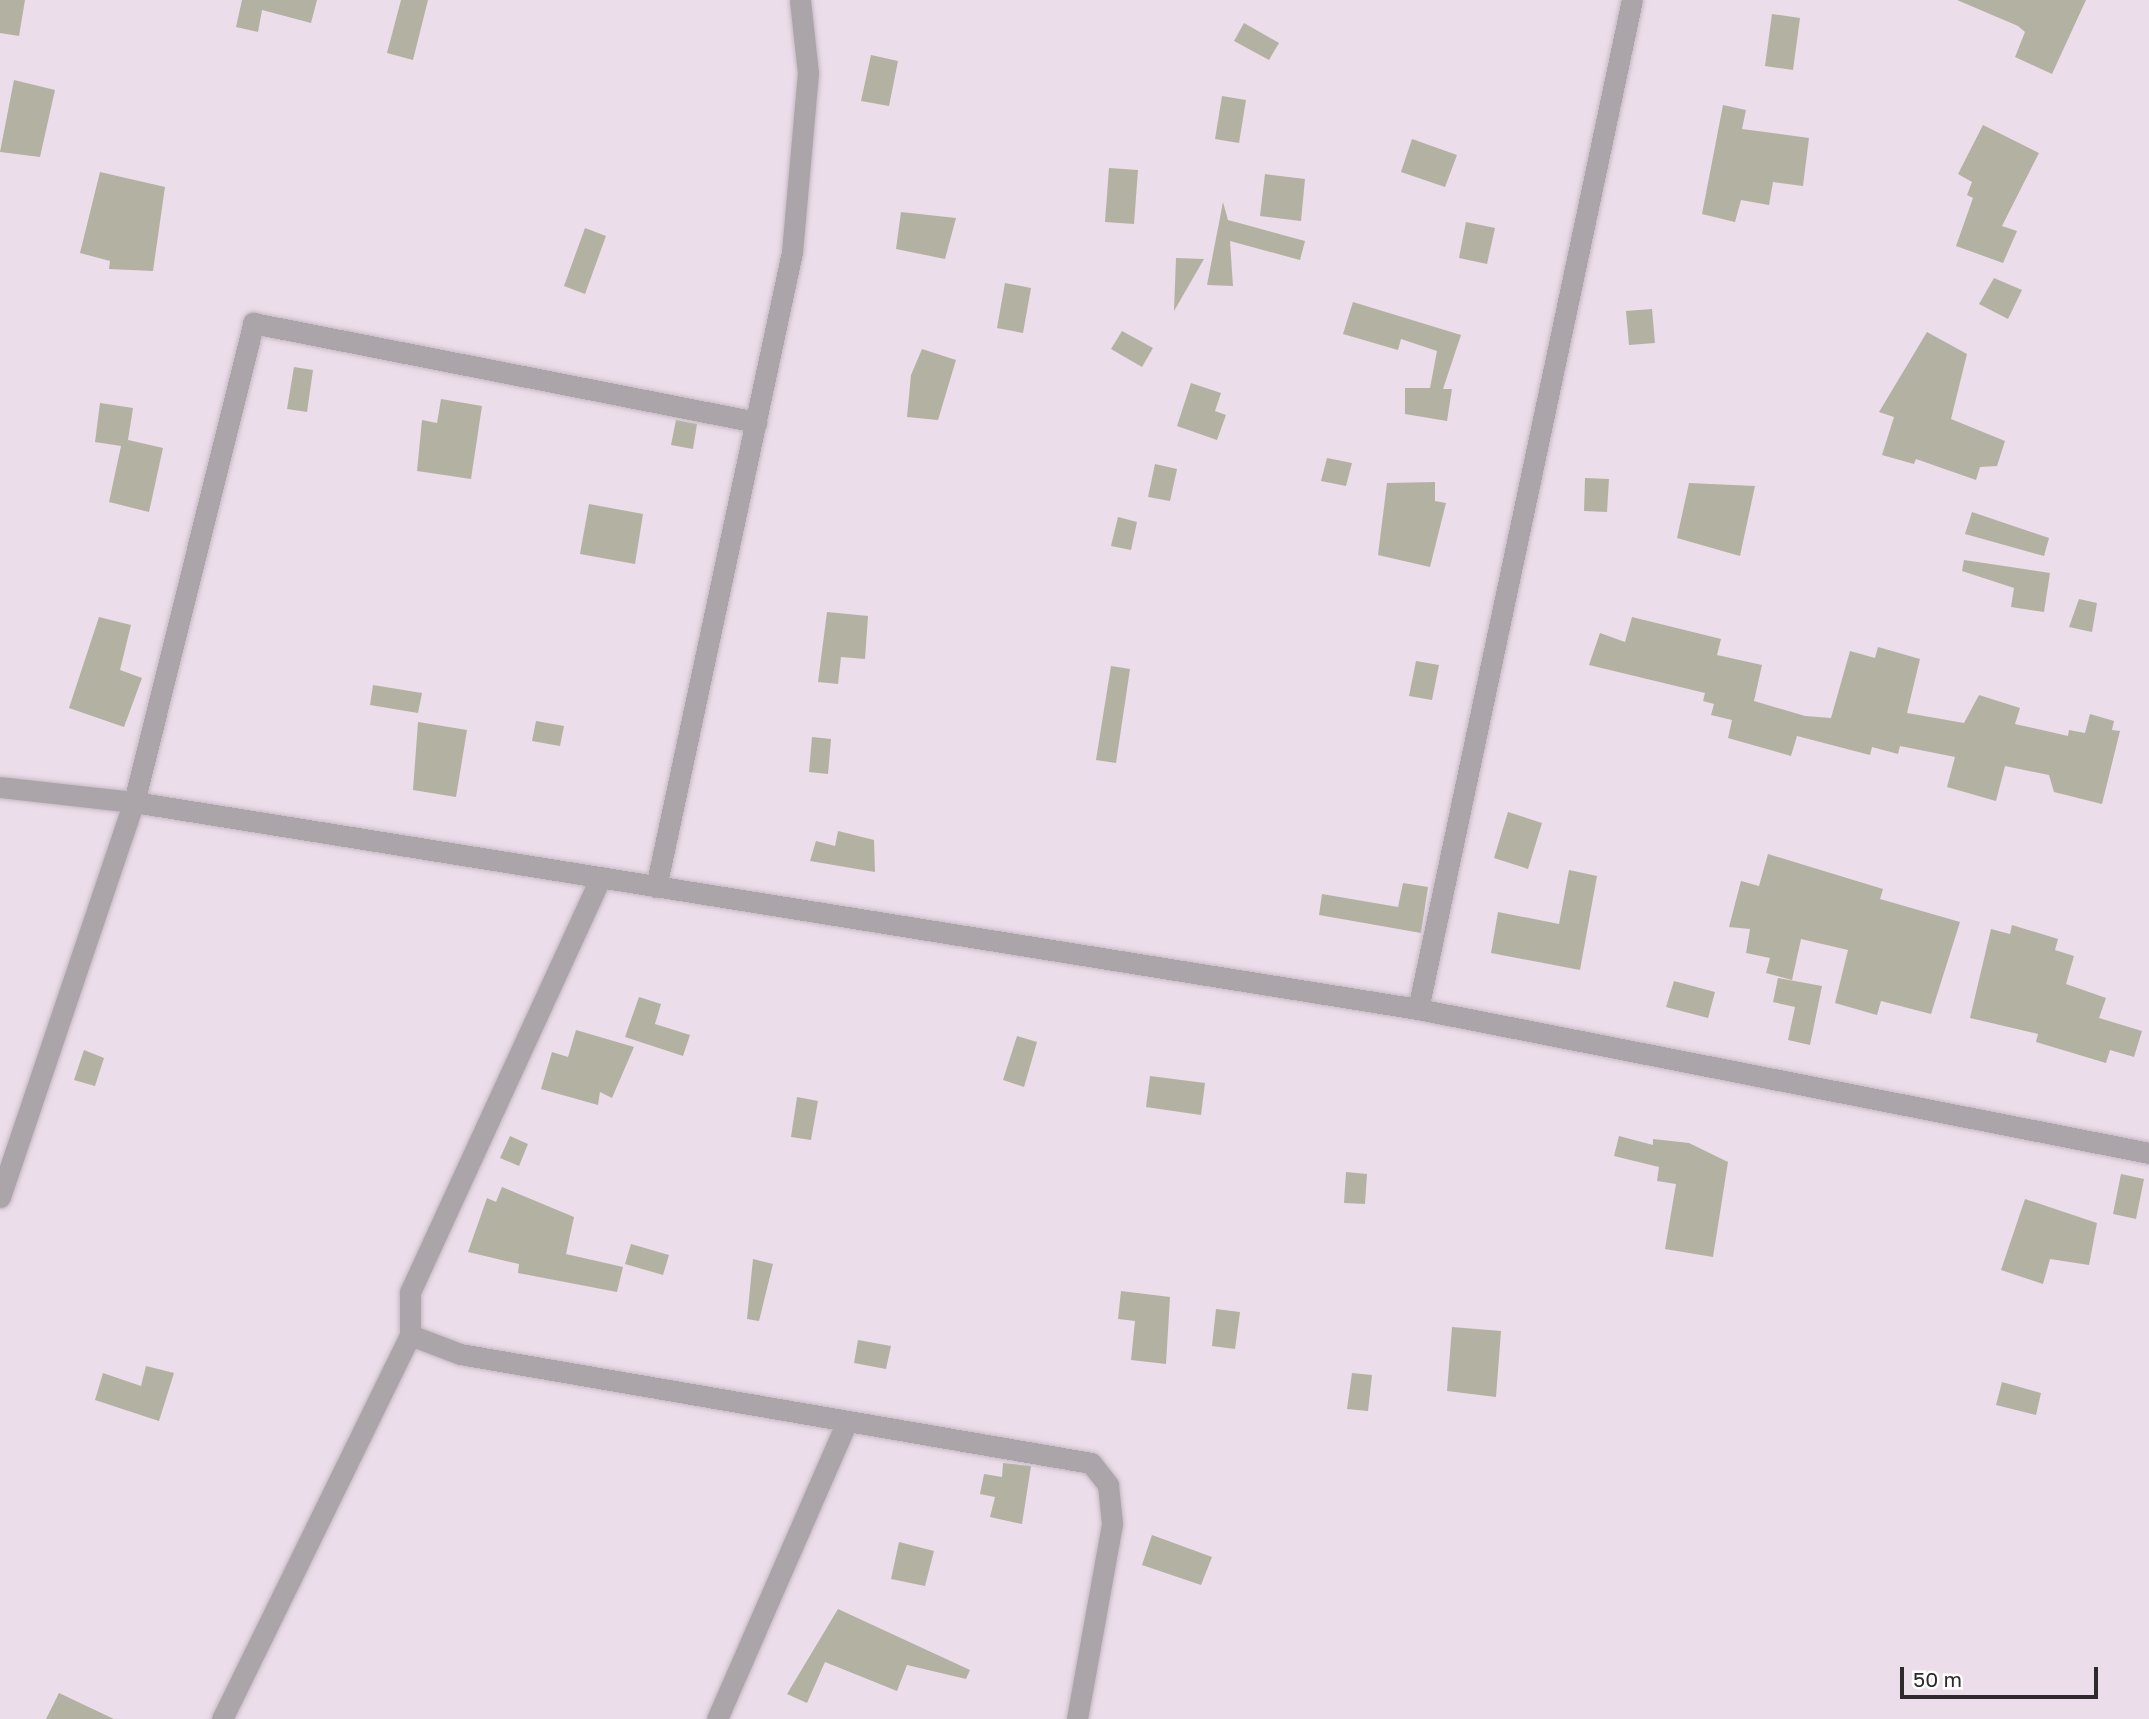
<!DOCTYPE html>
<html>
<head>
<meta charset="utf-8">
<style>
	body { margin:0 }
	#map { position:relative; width:2149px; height:1719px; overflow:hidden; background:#ebdde9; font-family:"Golos Text",sans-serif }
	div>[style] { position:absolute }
	.building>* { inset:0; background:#b3b2a2 }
	.roads { filter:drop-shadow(0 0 2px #c5b9c3) drop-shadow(0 0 2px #c5b9c3) }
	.minor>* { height:21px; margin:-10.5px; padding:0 10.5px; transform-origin:10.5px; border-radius:10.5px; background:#aba5aa }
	span { translate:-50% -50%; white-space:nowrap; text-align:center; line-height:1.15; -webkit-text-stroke:5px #fff; paint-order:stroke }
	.scale { position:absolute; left:1900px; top:1667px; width:198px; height:32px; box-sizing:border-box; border:4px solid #2e292d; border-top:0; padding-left:9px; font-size:21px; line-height:24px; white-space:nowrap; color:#2e292d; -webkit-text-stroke:5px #fff; paint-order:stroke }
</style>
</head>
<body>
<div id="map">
	<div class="building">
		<i style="clip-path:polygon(0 0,25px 0,19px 36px,0 33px)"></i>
		<i style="clip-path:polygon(242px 0,317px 0,311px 23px,262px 10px,258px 32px,236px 27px)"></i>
		<i style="clip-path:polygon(401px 0,428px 0,413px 60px,387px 53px)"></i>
		<i style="clip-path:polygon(1957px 0,2086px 0,2052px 74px,2015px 57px,2025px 32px,2018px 26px)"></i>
		<i style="clip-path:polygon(1772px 14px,1800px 18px,1793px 70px,1765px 66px)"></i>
		<i style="clip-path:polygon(1244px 23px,1279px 43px,1269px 60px,1234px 41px)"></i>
		<i style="clip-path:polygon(871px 55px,898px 61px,889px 106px,861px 101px)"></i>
		<i style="clip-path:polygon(14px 80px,55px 90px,40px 157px,0 152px)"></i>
		<i style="clip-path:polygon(1222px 96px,1246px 100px,1239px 143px,1215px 139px)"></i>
		<i style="clip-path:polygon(1723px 105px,1746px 110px,1742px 129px,1809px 138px,1803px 186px,1773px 182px,1769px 205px,1741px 200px,1735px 222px,1702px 214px)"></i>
		<i style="clip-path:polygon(1983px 125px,2039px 153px,2002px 226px,2017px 231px,2003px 263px,1956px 246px,1973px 198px,1967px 195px,1972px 182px,1958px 174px)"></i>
		<i style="clip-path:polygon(1412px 139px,1457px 155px,1445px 187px,1401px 172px)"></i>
		<i style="clip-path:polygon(1109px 168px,1138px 170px,1134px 224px,1105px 222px)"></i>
		<i style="clip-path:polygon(100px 172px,165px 187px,153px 271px,109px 269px,110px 261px,80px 253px)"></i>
		<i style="clip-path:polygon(1265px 174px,1305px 179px,1301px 221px,1260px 216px)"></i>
		<i style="clip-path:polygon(1223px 202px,1228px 220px,1305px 241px,1300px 260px,1230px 241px,1233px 286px,1207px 285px)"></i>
		<i style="clip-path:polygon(901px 212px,956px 218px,945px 259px,896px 249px)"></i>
		<i style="clip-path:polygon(1466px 222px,1495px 228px,1487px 264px,1459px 258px)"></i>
		<i style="clip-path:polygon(585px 228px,606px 236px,585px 294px,564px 286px)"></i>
		<i style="clip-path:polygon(1176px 258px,1204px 259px,1174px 311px)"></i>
		<i style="clip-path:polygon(1994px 278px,2022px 290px,2008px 319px,1979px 304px)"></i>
		<i style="clip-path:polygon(1005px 283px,1031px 288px,1023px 333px,997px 328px)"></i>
		<i style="clip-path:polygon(1353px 302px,1461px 335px,1443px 389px,1452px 389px,1447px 421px,1405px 414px,1405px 388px,1430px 388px,1437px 351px,1401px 339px,1398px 350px,1343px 334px)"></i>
		<i style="clip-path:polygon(1652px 309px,1655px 343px,1629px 345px,1626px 311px)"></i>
		<i style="clip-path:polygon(1122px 331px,1153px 348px,1142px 367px,1111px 349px)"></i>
		<i style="clip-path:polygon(1927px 332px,1967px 354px,1951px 419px,2005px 441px,1997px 466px,1980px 467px,1976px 480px,1916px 459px,1914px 464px,1882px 455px,1894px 417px,1879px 412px)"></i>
		<i style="clip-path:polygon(922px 349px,956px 360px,938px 420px,907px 417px,911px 375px)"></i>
		<i style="clip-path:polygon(294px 367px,313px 370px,307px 412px,287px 409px)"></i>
		<i style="clip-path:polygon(1191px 383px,1221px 393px,1215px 411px,1226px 415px,1217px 440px,1177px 426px)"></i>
		<i style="clip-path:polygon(441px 399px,482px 406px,471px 479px,417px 471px,422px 420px,437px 423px)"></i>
		<i style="clip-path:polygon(100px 403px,133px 408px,128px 440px,163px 448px,149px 512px,109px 502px,121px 446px,95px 442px)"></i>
		<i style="clip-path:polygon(676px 420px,697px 424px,693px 449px,671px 445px)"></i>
		<i style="clip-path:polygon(1327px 458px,1352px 463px,1346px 486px,1321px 481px)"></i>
		<i style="clip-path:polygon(1155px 464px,1177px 469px,1170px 501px,1148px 497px)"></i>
		<i style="clip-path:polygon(1585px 478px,1609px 479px,1607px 512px,1584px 511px)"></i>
		<i style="clip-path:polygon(1435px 482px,1435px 501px,1446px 503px,1430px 567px,1378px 555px,1387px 483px)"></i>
		<i style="clip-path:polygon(1689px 483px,1755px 486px,1740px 556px,1677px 538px)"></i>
		<i style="clip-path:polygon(589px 504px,643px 514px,635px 564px,580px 554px)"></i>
		<i style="clip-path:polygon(1972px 512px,2049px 538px,2044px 556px,1965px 534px)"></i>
		<i style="clip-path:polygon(1118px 517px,1137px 522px,1131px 550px,1111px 546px)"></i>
		<i style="clip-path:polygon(1964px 560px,2050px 573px,2044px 612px,2011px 607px,2014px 588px,1962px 571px)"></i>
		<i style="clip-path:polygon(2079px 599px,2097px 603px,2092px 632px,2069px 627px)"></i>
		<i style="clip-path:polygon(827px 612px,868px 616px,865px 659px,841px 657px,838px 684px,818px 682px)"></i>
		<i style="clip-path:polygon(99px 617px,131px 625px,120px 670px,142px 678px,124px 727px,69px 708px)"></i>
		<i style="clip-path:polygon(1632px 617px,1721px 639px,1717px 655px,1762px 665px,1754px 701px,1805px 716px,1831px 718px,1850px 651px,1875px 658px,1878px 647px,1920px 659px,1907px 713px,1964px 723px,1979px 695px,2020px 708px,2015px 724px,2068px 736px,2069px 730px,2085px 733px,2090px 714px,2114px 721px,2112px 730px,2120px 731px,2102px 804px,2054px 792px,2049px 775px,2005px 766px,1996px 801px,1947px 787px,1955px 757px,1900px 746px,1898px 754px,1872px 747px,1870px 755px,1797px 736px,1791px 756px,1728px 738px,1732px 720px,1711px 715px,1714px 704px,1703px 701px,1705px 693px,1589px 665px,1600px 633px,1625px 642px)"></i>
		<i style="clip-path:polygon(1416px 661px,1439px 665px,1432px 700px,1409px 696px)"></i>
		<i style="clip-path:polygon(1111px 666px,1130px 669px,1116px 763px,1096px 760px)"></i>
		<i style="clip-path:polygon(373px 685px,422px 693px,418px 713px,370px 705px)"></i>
		<i style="clip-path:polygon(536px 721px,564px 726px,560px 746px,532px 741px)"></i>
		<i style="clip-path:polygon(418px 722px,467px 730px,456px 797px,413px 790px)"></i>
		<i style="clip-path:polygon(812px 737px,831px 739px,828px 774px,809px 772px)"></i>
		<i style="clip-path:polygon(1508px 812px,1542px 823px,1528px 869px,1494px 858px)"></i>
		<i style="clip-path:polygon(838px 831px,874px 840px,875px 872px,810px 861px,816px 841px,835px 846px)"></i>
		<i style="clip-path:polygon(1768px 854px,1883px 889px,1880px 899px,1960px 922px,1931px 1014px,1881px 1001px,1877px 1015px,1835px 1003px,1848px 950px,1801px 939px,1792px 980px,1766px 973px,1770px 958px,1746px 953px,1750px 929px,1729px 927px,1741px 881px,1759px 886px)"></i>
		<i style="clip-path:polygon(1569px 870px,1597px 876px,1580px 970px,1491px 953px,1498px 912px,1559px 924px)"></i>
		<i style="clip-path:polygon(1403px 883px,1428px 887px,1421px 933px,1319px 915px,1322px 894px,1398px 907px)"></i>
		<i style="clip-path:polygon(2012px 925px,2058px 939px,2055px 950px,2074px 956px,2066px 984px,2106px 998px,2099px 1018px,2142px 1031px,2134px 1057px,2110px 1050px,2106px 1063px,2036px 1042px,2038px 1034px,1970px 1018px,1991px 929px,2010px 934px)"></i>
		<i style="clip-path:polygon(1778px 978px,1822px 986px,1810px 1045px,1788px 1040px,1795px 1007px,1773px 1002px)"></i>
		<i style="clip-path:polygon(1674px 981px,1715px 992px,1708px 1018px,1666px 1007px)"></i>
		<i style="clip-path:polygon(639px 997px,661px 1004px,655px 1024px,690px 1035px,683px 1056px,625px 1037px)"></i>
		<i style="clip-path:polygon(576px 1030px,634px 1047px,612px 1098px,600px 1092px,598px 1105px,541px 1089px,552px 1052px,568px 1057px)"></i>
		<i style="clip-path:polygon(1017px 1036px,1037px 1042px,1024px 1087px,1003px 1080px)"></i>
		<i style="clip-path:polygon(84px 1050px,104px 1058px,95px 1086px,74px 1080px)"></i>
		<i style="clip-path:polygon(1150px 1076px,1205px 1083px,1201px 1115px,1146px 1107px)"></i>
		<i style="clip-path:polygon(797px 1097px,818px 1101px,811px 1140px,791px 1137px)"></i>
		<i style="clip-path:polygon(510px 1136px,528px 1144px,519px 1166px,500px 1158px)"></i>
		<i style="clip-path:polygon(1619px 1136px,1653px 1145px,1653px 1139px,1689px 1143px,1728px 1162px,1713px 1257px,1665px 1249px,1676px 1184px,1657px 1181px,1659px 1167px,1614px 1156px)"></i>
		<i style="clip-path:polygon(1346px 1172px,1367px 1174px,1365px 1204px,1344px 1203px)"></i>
		<i style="clip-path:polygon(2121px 1174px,2144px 1179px,2136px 1219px,2113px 1214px)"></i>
		<i style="clip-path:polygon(502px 1187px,574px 1217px,566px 1254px,623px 1267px,617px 1292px,518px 1273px,519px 1264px,468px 1252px,487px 1198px,496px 1202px)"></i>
		<i style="clip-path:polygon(2025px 1199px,2097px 1223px,2089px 1265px,2050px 1259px,2043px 1284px,2001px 1270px)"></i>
		<i style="clip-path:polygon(631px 1244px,669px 1255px,663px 1275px,625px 1264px)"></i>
		<i style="clip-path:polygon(753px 1259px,773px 1264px,759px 1321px,747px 1319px)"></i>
		<i style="clip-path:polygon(1121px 1291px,1170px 1297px,1166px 1364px,1131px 1360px,1135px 1321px,1118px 1319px)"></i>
		<i style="clip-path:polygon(1216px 1309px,1240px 1312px,1235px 1349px,1212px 1346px)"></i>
		<i style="clip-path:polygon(1452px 1327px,1501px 1331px,1496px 1397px,1447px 1391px)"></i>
		<i style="clip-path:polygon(858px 1340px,891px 1346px,886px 1369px,854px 1363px)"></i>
		<i style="clip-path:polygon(146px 1366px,174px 1373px,159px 1421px,95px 1400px,103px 1373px,141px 1386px)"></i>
		<i style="clip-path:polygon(1352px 1373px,1372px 1375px,1368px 1411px,1347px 1409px)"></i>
		<i style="clip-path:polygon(2002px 1382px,2041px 1393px,2036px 1415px,1996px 1405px)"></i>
		<i style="clip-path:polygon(1003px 1463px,1031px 1466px,1022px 1524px,990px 1517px,995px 1497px,980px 1494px,984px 1474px,1002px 1477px)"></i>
		<i style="clip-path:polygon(1152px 1535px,1212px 1557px,1201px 1585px,1142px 1565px)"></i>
		<i style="clip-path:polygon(899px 1542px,934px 1551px,925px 1586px,891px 1579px)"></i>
		<i style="clip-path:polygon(838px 1609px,970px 1670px,966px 1679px,907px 1665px,897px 1691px,825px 1662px,807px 1703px,787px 1694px)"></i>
		<i style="clip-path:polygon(59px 1693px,114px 1719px,46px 1719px)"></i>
	</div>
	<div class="roads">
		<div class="minor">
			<i style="left:0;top:787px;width:135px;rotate:6.4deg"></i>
			<i style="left:134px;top:802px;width:1301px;rotate:9.16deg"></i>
			<i style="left:1418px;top:1009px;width:745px;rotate:11.14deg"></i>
			<i style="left:656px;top:887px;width:649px;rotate:-77.91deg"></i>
			<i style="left:792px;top:252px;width:180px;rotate:-84.9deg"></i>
			<i style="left:808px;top:73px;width:73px;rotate:-96.3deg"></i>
			<i style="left:1418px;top:1009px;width:1031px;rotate:-78.03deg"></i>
			<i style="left:0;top:1197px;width:417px;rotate:-71.3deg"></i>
			<i style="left:134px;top:802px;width:494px;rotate:-76deg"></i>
			<i style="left:253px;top:323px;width:513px;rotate:11.13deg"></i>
			<i style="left:410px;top:1335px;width:53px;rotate:20.8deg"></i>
			<i style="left:460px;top:1354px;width:640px;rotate:9.8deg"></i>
			<i style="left:1091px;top:1463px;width:28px;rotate:52deg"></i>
			<i style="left:1108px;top:1485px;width:39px;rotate:84deg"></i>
			<i style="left:1112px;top:1524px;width:198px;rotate:100.2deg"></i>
			<i style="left:222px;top:1719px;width:428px;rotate:-63.9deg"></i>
			<i style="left:410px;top:1335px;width:43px;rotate:-90deg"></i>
			<i style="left:410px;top:1292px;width:456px;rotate:-65.3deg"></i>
			<i style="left:717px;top:1719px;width:325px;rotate:-66.4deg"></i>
		</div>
	</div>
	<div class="scale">50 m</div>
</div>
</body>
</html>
